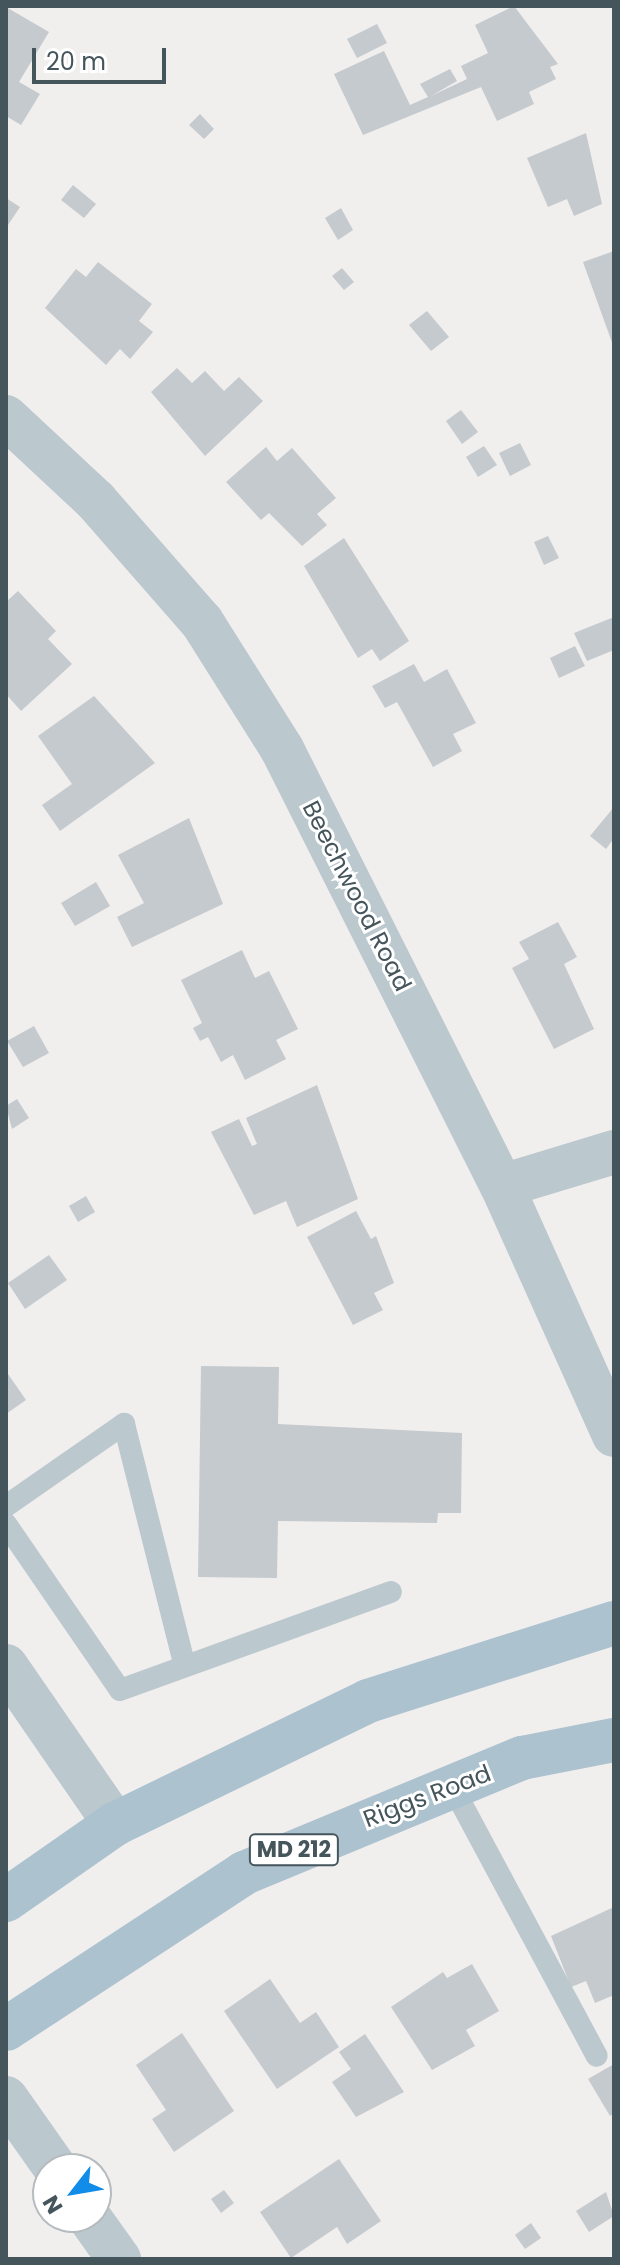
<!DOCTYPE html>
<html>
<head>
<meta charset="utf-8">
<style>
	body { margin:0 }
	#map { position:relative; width:620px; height:2265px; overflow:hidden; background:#f1eeee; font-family:Poppins,sans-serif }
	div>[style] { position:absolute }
	.building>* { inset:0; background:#c5cace }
	.service>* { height:22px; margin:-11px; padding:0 11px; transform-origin:11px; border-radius:11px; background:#bbc8ce }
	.minor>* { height:44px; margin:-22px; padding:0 22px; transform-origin:22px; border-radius:22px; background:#bbc8ce }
	.tertiary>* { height:44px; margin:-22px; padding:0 22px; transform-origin:22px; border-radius:22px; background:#bbc8ce }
	.primary>* { height:44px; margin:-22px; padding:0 22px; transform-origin:22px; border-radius:22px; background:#acc2ce }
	span { translate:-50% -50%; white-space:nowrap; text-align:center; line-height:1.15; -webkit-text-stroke:6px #fff; paint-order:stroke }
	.shield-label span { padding:2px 6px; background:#fff; border:2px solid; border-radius:6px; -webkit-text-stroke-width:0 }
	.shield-label { font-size:22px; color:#45555c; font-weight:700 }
	.street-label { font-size:24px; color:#45555c }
	.frame { position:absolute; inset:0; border:8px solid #45555c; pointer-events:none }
	.north { position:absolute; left:32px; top:2153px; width:80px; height:80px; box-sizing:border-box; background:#fff; border:2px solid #b5bbbe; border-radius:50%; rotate:239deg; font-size:22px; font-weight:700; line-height:32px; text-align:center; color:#45555c }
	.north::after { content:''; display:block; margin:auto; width:28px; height:36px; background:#118ce8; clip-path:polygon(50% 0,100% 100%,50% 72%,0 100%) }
	.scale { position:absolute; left:32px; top:48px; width:134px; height:36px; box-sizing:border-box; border:4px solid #45555c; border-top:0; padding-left:10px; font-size:24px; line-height:28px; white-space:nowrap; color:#45555c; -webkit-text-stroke:6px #fff; paint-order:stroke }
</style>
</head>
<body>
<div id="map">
	<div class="building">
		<i style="clip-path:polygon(514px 6px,558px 64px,550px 67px,556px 79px,529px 92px,534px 104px,497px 121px,481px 87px,363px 135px,334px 74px,384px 51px,410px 105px,428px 97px,420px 84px,450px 69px,457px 81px,431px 96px,467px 79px,461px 66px,488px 53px,475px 25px)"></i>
		<i style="clip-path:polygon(6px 7px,49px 32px,19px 82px,40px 94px,21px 125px,6px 116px)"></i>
		<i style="clip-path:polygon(377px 24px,387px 43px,357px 58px,347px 39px)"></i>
		<i style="clip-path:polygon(200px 114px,214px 129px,204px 139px,189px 125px)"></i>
		<i style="clip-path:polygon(586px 133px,602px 204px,574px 216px,567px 199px,548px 207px,527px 158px)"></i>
		<i style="clip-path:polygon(73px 185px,96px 204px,84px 218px,61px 200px)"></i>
		<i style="clip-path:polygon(6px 198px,20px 207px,6px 228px)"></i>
		<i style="clip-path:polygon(341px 208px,353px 230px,338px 240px,325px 218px)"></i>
		<i style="clip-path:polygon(614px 251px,614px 348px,583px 262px)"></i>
		<i style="clip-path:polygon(98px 262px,152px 304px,139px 321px,153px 332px,130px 359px,120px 349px,106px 365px,45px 308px,76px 269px,86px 277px)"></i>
		<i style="clip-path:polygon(342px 268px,354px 282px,344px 290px,332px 276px)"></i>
		<i style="clip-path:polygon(427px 311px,449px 337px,431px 351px,409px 325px)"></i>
		<i style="clip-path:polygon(177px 368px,192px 383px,205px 371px,224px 391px,239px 377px,263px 401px,205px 456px,151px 392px)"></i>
		<i style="clip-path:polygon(461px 410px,478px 432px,462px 444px,446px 421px)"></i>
		<i style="clip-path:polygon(520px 443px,531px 465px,510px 476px,499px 453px)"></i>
		<i style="clip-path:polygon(484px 446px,497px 465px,478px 477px,466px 457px)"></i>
		<i style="clip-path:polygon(266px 447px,277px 461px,292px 448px,336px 498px,317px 514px,327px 525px,302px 546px,269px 513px,261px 520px,226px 482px)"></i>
		<i style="clip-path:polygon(548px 536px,559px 558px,544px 565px,534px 542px)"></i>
		<i style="clip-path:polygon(344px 538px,409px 641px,380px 661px,372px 649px,358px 658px,304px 566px)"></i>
		<i style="clip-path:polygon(18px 591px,56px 631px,48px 639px,72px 664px,21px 711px,6px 694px,6px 602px)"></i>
		<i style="clip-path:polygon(614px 617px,614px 650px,587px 661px,574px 633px)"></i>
		<i style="clip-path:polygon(575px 646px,585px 666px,559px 678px,550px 658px)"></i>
		<i style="clip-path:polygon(414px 664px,424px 682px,447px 669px,476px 723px,453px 734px,462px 751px,433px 767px,397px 702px,385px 708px,372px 686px)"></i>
		<i style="clip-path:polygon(94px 696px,155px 763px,60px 831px,42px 805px,72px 784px,38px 736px)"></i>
		<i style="clip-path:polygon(614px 807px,614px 838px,606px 849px,590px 836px)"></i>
		<i style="clip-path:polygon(189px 818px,223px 904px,132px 947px,117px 917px,144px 903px,118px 855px)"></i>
		<i style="clip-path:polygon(96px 882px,110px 906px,75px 926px,61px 903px)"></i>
		<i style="clip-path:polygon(558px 922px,577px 957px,564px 964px,594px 1029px,554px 1049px,512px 968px,529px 959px,519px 942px)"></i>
		<i style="clip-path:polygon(242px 950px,255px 978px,269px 971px,298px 1029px,276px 1040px,286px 1059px,245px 1080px,233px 1055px,221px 1062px,208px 1037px,200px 1041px,193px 1028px,202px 1023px,181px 980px)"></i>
		<i style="clip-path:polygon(34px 1026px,49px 1053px,23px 1067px,7px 1041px)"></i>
		<i style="clip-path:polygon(317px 1085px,358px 1199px,297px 1227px,286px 1201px,254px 1215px,211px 1132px,239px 1119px,252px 1146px,257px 1144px,246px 1118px)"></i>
		<i style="clip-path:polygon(17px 1099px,29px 1118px,12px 1129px,6px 1106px)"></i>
		<i style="clip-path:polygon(86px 1196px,95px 1212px,78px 1222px,69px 1206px)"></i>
		<i style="clip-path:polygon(356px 1211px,371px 1239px,376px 1236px,394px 1283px,374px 1293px,383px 1310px,353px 1325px,307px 1237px)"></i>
		<i style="clip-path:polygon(49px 1255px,67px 1280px,25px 1309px,8px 1283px)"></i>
		<i style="clip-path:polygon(201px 1366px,279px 1367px,278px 1424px,462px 1433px,461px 1513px,438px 1513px,437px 1523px,278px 1521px,277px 1578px,198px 1577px)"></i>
		<i style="clip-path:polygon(6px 1371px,26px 1400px,6px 1414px)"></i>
		<i style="clip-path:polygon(614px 1907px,614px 1995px,595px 2003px,586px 1981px,571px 1987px,551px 1936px)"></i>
		<i style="clip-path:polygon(472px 1964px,499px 2011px,466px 2030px,475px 2046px,432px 2070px,391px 2007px,443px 1972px,447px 1978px)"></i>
		<i style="clip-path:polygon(270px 1979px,300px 2023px,316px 2012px,339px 2047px,277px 2089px,224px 2011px)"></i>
		<i style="clip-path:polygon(182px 2033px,234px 2111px,174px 2152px,152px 2119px,166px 2110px,136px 2065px)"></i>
		<i style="clip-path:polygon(365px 2034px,404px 2092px,356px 2117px,332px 2082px,351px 2069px,339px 2052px)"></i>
		<i style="clip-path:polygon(614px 2064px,614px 2113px,610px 2116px,588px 2079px)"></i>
		<i style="clip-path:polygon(339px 2159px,381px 2221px,347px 2244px,337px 2227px,291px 2258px,260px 2212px)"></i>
		<i style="clip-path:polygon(224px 2190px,234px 2203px,221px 2213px,211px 2199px)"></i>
		<i style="clip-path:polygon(606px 2192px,614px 2216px,589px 2232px,576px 2211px)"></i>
		<i style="clip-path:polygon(531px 2223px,541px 2238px,525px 2249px,515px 2235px)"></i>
	</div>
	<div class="service">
		<i style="left:6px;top:1506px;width:144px;rotate:-34.8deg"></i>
		<i style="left:124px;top:1424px;width:246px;rotate:75.9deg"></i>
		<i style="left:6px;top:1524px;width:201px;rotate:55.5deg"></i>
		<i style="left:120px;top:1690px;width:288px;rotate:-19.9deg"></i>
		<i style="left:452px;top:1786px;width:306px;rotate:61.8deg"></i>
	</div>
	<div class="minor">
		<i style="left:502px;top:1186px;width:117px;rotate:-16.9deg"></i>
		<i style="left:6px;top:1666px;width:192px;rotate:55.4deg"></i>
		<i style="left:6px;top:2098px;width:87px;rotate:54.8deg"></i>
		<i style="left:89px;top:2217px;width:52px;rotate:54.5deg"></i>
	</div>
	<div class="tertiary">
		<i style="left:6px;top:417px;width:123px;rotate:43deg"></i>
		<i style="left:96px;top:501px;width:161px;rotate:48.8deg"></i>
		<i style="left:202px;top:622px;width:150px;rotate:57.8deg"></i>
		<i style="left:282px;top:749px;width:489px;rotate:63.3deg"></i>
		<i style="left:502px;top:1186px;width:273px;rotate:65.8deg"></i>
	</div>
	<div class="primary">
		<i style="left:6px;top:1900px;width:133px;rotate:-34.9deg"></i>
		<i style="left:115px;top:1824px;width:281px;rotate:-25.9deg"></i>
		<i style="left:368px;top:1701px;width:258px;rotate:-17.6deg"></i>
		<i style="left:6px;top:2029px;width:285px;rotate:-33.2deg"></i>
		<i style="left:244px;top:1873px;width:301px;rotate:-22.5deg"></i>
		<i style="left:522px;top:1758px;width:94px;rotate:-11.1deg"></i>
	</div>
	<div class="shield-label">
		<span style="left:294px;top:1850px">MD 212</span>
	</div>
	<div class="street-label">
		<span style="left:357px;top:896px;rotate:63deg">Beechwood Road</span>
		<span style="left:427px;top:1796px;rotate:-21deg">Riggs Road</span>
	</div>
	<div class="frame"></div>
	<div class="north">N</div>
	<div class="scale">20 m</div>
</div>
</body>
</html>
